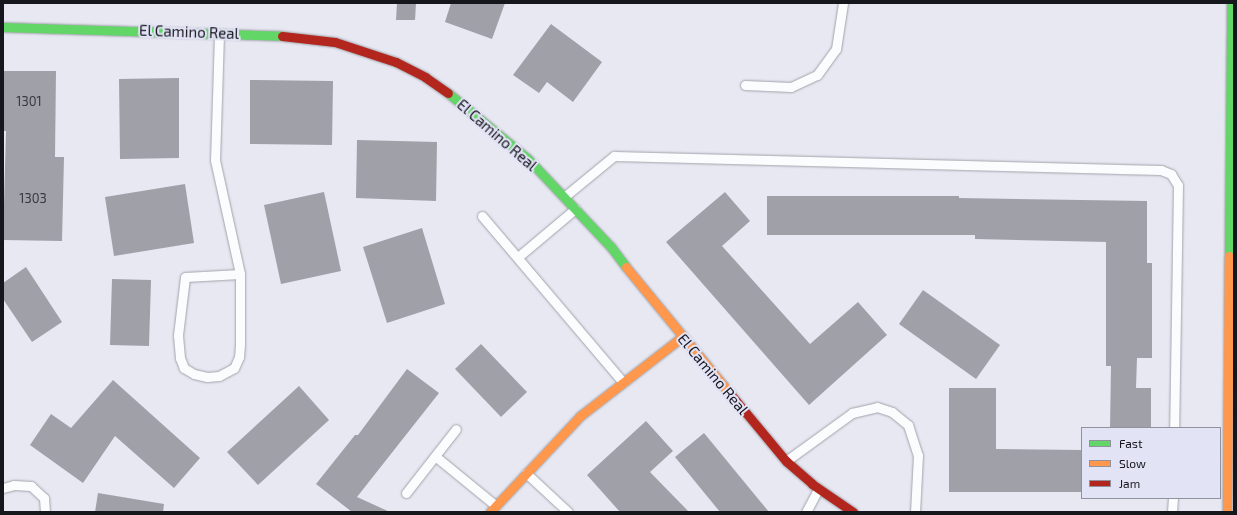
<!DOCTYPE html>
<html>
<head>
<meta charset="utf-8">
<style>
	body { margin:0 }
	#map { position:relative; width:1237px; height:515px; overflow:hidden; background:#e7e8f2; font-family:"Exo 2",sans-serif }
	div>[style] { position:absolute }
	.building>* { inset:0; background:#a0a0a8 }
	.roads { filter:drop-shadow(0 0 1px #a2a3aa) drop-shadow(0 0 1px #a2a3aa) }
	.lane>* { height:9px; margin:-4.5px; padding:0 4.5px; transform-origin:4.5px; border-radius:4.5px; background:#fbfcfd }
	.fast>* { height:9px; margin:-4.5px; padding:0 4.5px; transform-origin:4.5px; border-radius:4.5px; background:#63d668 }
	.slow>* { height:9px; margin:-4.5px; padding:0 4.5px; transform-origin:4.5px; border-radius:4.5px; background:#ff974d }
	.jam>* { height:9px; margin:-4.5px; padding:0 4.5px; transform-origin:4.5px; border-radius:4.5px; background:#b3261e }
	span { translate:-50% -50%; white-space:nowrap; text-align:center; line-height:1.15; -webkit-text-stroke:4px #e2e4f6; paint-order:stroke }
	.number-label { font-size:13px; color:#383840 }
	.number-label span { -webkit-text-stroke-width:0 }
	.street-label { font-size:15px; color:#16161d }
	.frame { position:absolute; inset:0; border:4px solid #16161d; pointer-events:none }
	.legend { position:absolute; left:1081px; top:427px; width:140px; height:72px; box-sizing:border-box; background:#e2e4f6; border:1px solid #90929f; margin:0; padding:5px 7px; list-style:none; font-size:12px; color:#16161d }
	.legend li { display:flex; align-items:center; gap:8px; height:20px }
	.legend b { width:20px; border:1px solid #90929f }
</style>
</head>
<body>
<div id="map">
	<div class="building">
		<i style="clip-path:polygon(397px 3px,416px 3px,415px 20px,396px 20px)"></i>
		<i style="clip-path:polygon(451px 3px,505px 3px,492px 39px,445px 22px)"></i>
		<i style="clip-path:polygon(551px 24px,602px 62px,573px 102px,547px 82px,539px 93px,513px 75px)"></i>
		<i style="clip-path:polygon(3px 71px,56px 71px,55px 157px,64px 157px,62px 241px,3px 240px,6px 131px,3px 131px)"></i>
		<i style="clip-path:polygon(179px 78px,179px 158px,120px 159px,119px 79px)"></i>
		<i style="clip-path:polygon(250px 80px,333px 81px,332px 145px,250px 144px)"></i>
		<i style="clip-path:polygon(357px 140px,437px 142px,436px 201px,356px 198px)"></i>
		<i style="clip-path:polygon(185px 184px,194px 243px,114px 256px,105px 197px)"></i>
		<i style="clip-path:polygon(324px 192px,341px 271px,281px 284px,264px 205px)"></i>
		<i style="clip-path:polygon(725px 192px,750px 221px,722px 246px,810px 344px,858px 302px,887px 335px,809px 405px,666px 242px)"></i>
		<i style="clip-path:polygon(767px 196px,959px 196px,959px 198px,1147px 201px,1147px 263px,1152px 263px,1152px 358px,1137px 358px,1136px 388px,1151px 388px,1151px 428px,1110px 428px,1111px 366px,1106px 366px,1106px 242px,975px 239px,975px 235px,767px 235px)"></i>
		<i style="clip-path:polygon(422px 228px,445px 304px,387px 323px,363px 247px)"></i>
		<i style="clip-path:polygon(26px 267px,62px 322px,32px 342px,3px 299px,3px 283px)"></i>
		<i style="clip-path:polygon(112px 279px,151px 280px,149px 346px,110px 345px)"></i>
		<i style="clip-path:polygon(923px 290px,1000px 345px,976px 379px,899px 324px)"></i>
		<i style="clip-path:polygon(481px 344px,527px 392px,501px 417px,455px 369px)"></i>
		<i style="clip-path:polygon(407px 369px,439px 393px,357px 497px,390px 512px,352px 512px,316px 484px,355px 435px,358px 435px)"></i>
		<i style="clip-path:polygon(113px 380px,200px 458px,174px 488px,115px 436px,83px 483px,30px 445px,51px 414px,71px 428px)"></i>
		<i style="clip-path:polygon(299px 386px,329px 420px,258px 485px,227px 452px)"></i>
		<i style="clip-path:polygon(949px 388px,996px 388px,996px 449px,1082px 450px,1082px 492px,949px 492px)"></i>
		<i style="clip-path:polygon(646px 421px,673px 451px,650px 472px,689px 512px,620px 512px,587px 475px)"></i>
		<i style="clip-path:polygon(704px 433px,769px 512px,720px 512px,675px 457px)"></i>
		<i style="clip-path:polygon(98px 493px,164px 504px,163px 512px,95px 512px)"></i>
	</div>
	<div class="roads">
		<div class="lane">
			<i style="left:219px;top:34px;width:126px;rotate:91.8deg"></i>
			<i style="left:215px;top:160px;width:117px;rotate:77.6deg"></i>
			<i style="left:745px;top:85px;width:46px;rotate:2.5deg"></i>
			<i style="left:791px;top:87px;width:29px;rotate:-25deg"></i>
			<i style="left:817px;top:75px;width:32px;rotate:-54deg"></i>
			<i style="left:836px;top:49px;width:47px;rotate:-81.3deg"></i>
			<i style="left:564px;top:197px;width:65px;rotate:-39.4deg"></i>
			<i style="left:614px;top:156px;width:547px;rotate:1.47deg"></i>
			<i style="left:1161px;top:170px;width:11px;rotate:22deg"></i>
			<i style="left:1171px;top:174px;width:13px;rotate:58deg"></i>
			<i style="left:1178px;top:185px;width:243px;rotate:90.9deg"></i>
			<i style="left:482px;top:216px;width:218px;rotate:49.7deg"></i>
			<i style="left:518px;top:257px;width:75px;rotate:-40.1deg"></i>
			<i style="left:240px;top:274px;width:70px;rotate:90deg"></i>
			<i style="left:240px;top:344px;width:13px;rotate:94deg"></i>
			<i style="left:239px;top:357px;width:12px;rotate:114deg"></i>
			<i style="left:234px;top:368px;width:17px;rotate:152deg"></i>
			<i style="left:219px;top:376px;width:12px;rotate:175deg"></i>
			<i style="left:207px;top:377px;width:13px;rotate:-167deg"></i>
			<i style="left:194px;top:374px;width:12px;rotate:-149deg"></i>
			<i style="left:184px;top:368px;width:11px;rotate:-112deg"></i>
			<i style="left:180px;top:358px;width:23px;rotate:-95deg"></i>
			<i style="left:178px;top:335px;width:58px;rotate:-83.1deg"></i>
			<i style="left:185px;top:277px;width:55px;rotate:-3.1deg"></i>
			<i style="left:435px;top:456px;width:77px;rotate:39.2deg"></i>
			<i style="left:786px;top:461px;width:82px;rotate:-36deg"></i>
			<i style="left:852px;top:413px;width:26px;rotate:-13deg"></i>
			<i style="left:877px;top:407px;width:16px;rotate:18deg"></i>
			<i style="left:892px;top:412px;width:21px;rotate:39deg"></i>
			<i style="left:908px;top:425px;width:32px;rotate:72deg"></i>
			<i style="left:918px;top:455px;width:57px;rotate:93deg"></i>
			<i style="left:526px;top:473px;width:57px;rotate:42.9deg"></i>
			<i style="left:3px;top:488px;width:11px;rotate:-15deg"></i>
			<i style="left:14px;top:485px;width:17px;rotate:3deg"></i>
			<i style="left:31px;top:486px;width:18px;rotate:43deg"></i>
			<i style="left:44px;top:498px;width:14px;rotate:86deg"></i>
			<i style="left:406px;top:493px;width:81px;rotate:-52deg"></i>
			<i style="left:806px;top:512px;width:26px;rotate:-62deg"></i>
			<i style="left:1172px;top:512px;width:14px;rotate:-86deg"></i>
		</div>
		<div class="fast">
			<i style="left:3px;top:27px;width:279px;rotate:1.8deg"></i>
			<i style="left:448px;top:93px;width:104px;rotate:39.5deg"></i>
			<i style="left:528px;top:159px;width:121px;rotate:46.7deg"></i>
			<i style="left:611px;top:247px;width:25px;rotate:53deg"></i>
			<i style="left:1229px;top:256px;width:253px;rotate:-89.5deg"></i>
		</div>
		<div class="slow">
			<i style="left:626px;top:267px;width:167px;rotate:50.6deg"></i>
			<i style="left:490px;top:512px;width:132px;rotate:-46.8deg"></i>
			<i style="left:580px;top:416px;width:129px;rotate:-37.8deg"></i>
			<i style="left:1227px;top:512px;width:256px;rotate:-89.6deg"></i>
		</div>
		<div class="jam">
			<i style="left:282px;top:36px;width:53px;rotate:6.5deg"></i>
			<i style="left:335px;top:42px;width:64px;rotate:18.2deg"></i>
			<i style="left:396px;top:62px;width:33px;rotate:27deg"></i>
			<i style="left:425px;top:77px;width:28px;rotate:35deg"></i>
			<i style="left:732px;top:396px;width:85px;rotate:50.3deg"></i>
			<i style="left:786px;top:461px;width:35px;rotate:41deg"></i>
			<i style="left:812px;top:484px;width:50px;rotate:34.3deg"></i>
		</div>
	</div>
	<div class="number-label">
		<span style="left:29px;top:101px">1301</span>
		<span style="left:33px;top:198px">1303</span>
	</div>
	<div class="street-label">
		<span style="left:189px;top:32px;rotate:2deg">El Camino Real</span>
		<span style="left:497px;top:135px;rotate:41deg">El Camino Real</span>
		<span style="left:713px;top:374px;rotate:50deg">El Camino Real</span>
	</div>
	<div class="frame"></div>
	<ul class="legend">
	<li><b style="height:5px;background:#63d668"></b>Fast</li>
	<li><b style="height:5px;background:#ff974d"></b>Slow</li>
	<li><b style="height:5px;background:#b3261e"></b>Jam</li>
	</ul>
</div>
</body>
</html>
